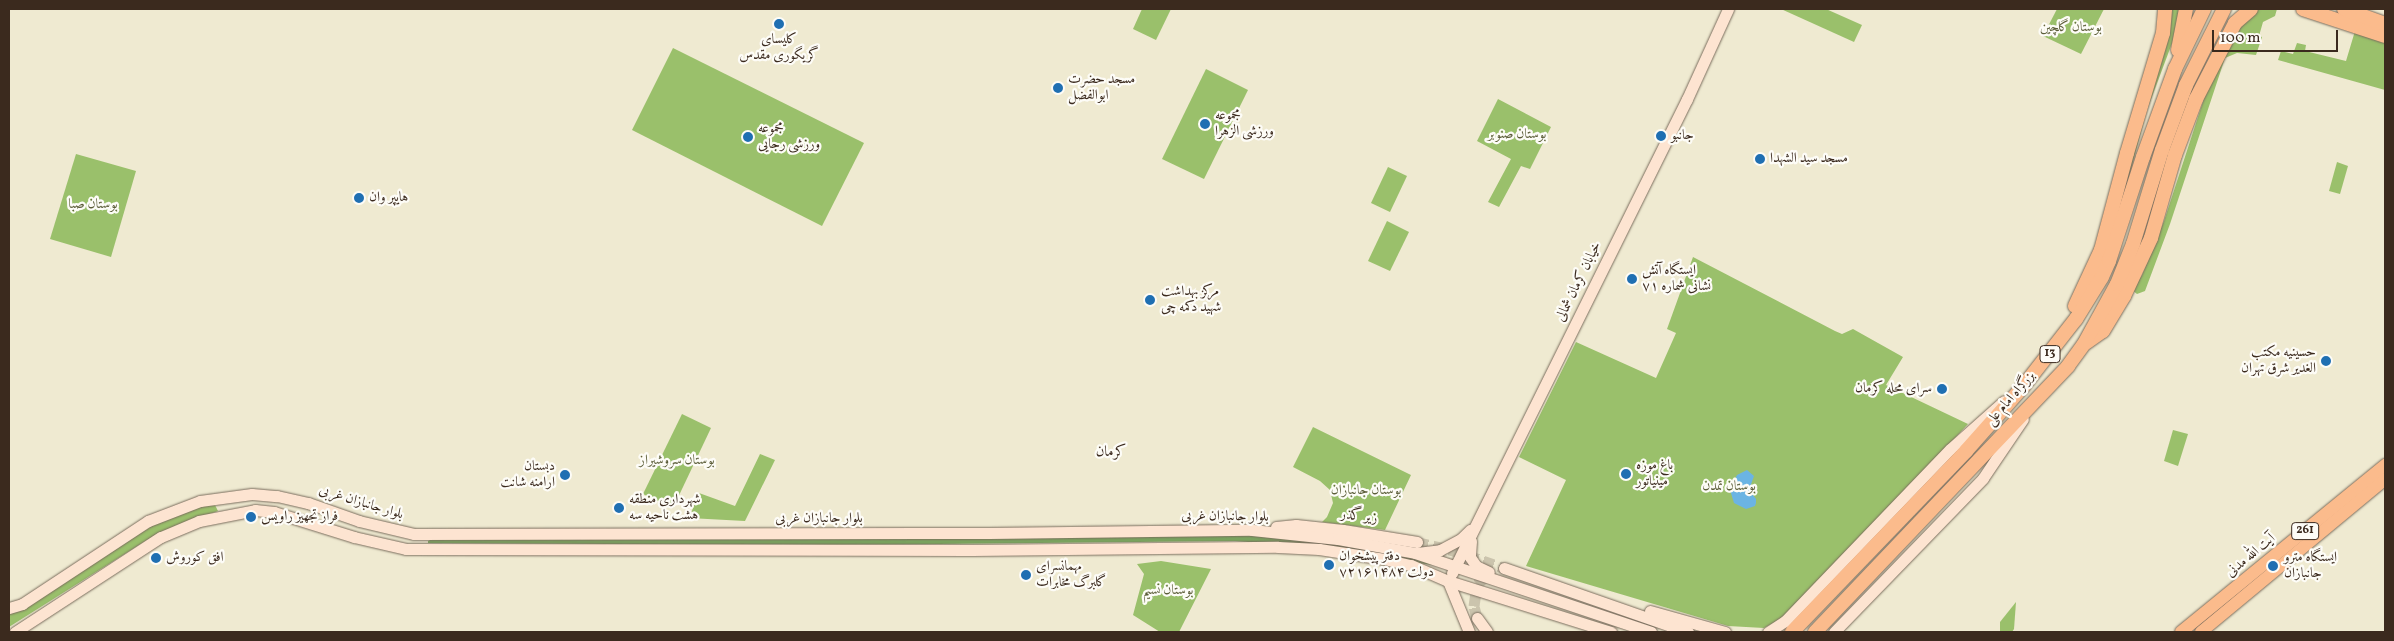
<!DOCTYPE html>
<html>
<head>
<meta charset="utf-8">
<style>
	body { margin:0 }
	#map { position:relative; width:2394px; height:641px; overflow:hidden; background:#efead1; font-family:Vollkorn,Amiri,serif }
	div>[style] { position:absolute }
	.green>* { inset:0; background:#9ac06b }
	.forest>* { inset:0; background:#7ba65f }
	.water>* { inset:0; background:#6bb4e3 }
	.secondary-tunnel>* { height:11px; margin-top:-5.5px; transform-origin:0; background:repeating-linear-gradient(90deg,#cbc4ad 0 11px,transparent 0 16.5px) }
	.roads { filter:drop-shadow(0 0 1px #7a6d5d) drop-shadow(0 0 1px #7a6d5d) }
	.secondary>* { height:11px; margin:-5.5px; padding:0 5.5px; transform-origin:5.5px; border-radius:5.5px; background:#fde4d1 }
	.primary>* { height:12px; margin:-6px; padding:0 6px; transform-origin:6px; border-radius:6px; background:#fbbb8c }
	.trunk>* { height:14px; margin:-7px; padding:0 7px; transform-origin:7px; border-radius:7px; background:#fbbb8c }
	.dots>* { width:14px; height:14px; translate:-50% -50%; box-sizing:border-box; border:2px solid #fdfcf7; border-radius:50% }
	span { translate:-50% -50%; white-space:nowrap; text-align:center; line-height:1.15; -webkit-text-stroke:4.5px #fdfcf7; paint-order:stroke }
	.shield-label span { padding:1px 4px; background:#fdfcf7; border:1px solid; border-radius:4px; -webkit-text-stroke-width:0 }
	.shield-label { font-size:12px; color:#3b2a1e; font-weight:700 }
	.park-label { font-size:14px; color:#5c5e39 }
	.poi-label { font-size:14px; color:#3b2a1e }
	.left { translate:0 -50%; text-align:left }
	.right { translate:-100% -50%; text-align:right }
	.street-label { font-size:14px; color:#3b2a1e }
	.neighbourhood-label { font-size:15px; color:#3b2a1e }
	.frame { position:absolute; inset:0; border:10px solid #3b2a1e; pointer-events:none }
	.scale { position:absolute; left:2212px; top:30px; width:126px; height:22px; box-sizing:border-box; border:2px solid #3b2a1e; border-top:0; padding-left:6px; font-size:15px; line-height:18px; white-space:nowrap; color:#3b2a1e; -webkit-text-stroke:4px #fdfcf7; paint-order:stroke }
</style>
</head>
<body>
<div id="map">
	<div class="green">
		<i style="clip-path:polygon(1142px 9px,1171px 9px,1156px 40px,1133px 29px)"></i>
		<i style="clip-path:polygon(1781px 9px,1826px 9px,1862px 25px,1854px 42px)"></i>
		<i style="clip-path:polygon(2057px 9px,2104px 9px,2081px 54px,2043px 36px)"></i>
		<i style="clip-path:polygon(2169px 9px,2182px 9px,2177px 30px,2147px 110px,2116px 224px,2087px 292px)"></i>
		<i style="clip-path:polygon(2256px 9px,2277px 9px,2275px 16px,2263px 22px,2259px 36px,2262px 37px,2256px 55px,2237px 53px,2225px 58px,2170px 224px,2145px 291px,2137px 294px,2132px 290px,2142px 275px,2164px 221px,2213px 71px,2240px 22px)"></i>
		<i style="clip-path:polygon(2355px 31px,2385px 41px,2385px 90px,2278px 60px,2281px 51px,2293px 54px,2297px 43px,2306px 45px,2305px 51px,2346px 61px)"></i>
		<i style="clip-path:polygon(673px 48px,864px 143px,822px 226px,632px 130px)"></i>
		<i style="clip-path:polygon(1206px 69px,1248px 90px,1204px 179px,1162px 159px)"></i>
		<i style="clip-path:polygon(1498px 99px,1551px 127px,1530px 169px,1521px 166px,1499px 207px,1488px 202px,1511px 159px,1477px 141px)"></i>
		<i style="clip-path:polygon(76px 154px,136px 171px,111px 257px,50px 239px)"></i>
		<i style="clip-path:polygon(2337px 162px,2348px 166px,2340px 194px,2329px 191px)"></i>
		<i style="clip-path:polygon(1388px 167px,1407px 176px,1390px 212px,1371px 203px)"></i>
		<i style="clip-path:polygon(1387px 221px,1409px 232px,1390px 271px,1368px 261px)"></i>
		<i style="clip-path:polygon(1693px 257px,1835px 331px,1842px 334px,1853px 329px,1903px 357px,1886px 385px,1968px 424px,1828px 574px,1784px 617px,1764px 628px,1728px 626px,1526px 566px,1566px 480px,1519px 457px,1576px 342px,1656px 378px,1676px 333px,1667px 329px)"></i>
		<i style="clip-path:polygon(682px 414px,711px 428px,673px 508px,643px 494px)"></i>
		<i style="clip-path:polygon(1313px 427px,1411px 475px,1385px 530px,1322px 522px,1327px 517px,1333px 503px,1330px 490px,1320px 481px,1293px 467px)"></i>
		<i style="clip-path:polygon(2173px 430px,2188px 434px,2178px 466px,2164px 461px)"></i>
		<i style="clip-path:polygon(760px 454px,775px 460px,745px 521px,689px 518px,699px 493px,735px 506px)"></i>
		<i style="clip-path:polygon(214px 503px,218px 511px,158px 533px,9px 627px,9px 612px,79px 572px,152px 526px,197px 508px)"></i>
		<i style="clip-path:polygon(1161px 561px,1211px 569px,1179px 632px,1160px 632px,1133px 615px,1144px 574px,1137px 564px)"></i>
		<i style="clip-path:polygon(2016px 602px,2014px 629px,2012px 632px,2000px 632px,2000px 622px)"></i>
	</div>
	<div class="forest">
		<i style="clip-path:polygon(1235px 534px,1362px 547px,1432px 562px,1433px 565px,1300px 546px,1235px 541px,834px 545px,428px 543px,428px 541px,434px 538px,834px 539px)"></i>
	</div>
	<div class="water">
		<i style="clip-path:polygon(1747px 470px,1754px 476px,1749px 490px,1756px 499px,1756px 503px,1755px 506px,1746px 509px,1734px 503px,1730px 490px,1737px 475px)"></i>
	</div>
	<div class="secondary-tunnel">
		<i style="left:1417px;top:542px;width:36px;rotate:13deg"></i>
		<i style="left:1452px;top:550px;width:55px;rotate:19.1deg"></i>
		<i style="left:1477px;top:618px;width:12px;rotate:-104deg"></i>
		<i style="left:1474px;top:606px;width:22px;rotate:-82deg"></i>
		<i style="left:1477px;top:584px;width:17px;rotate:-40deg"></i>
	</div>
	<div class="roads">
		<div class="secondary">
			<i style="left:1276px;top:527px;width:20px;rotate:-6deg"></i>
			<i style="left:1296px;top:525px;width:47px;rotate:6.1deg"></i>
			<i style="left:1343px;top:530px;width:75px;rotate:9.2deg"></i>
			<i style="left:1471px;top:541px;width:16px;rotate:94deg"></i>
			<i style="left:1470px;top:557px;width:11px;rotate:56deg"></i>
			<i style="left:1476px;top:566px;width:14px;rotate:25deg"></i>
			<i style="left:1417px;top:553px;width:23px;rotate:-7deg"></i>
			<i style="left:1440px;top:550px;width:24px;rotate:-28deg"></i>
			<i style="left:1461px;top:539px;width:13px;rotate:-45deg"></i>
			<i style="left:1504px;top:568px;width:195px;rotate:19.2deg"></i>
			<i style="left:1452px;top:573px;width:529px;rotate:-63.63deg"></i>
			<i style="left:1687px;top:99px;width:99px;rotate:-65.5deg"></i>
			<i style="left:1448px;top:581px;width:55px;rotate:67.6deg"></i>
			<i style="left:9px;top:608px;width:14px;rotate:-17deg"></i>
			<i style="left:22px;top:604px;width:151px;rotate:-33.4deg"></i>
			<i style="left:148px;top:521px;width:56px;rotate:-21deg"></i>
			<i style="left:200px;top:501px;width:52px;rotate:-7.7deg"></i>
			<i style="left:252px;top:494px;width:25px;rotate:5deg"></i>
			<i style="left:277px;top:496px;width:32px;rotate:13deg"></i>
			<i style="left:308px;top:503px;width:54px;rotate:19.4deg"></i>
			<i style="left:359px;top:521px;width:57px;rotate:13.3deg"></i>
			<i style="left:414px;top:534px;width:575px;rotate:-0.1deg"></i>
			<i style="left:989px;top:533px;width:263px;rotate:-0.7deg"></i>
			<i style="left:1252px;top:530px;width:86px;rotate:6deg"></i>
			<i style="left:1338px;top:539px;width:78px;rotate:10.3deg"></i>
			<i style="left:1415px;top:553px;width:249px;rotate:18.5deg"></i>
			<i style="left:1650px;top:611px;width:78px;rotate:15.6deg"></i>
			<i style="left:1477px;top:618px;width:17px;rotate:54deg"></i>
			<i style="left:15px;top:632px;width:174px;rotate:-33.1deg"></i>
			<i style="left:161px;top:537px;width:41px;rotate:-22.8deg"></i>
			<i style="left:199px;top:521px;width:57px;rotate:-11.1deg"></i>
			<i style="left:255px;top:510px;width:19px;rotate:6deg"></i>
			<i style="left:274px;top:512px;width:84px;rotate:17.4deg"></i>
			<i style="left:354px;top:537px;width:53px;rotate:13deg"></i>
			<i style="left:406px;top:549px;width:566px;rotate:0.1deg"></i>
			<i style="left:972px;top:550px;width:306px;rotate:-0.6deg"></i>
			<i style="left:1278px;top:547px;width:41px;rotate:2.8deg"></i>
			<i style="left:1319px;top:549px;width:66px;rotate:8.7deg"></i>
			<i style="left:1384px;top:559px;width:28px;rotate:13deg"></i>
			<i style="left:1411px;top:565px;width:40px;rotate:23.4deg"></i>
			<i style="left:1448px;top:581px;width:171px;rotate:17.4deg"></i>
			<i style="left:1768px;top:632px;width:20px;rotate:-33deg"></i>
			<i style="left:1785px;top:621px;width:238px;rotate:-46.2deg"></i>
			<i style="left:1950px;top:449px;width:72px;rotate:-41.6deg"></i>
			<i style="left:1834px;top:632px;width:214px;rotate:-45.9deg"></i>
			<i style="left:1983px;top:478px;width:71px;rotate:-55.9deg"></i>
		</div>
		<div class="primary">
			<i style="left:2181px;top:632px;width:264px;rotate:-39.3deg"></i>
			<i style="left:2201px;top:632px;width:239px;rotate:-39.7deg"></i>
		</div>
		<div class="trunk">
			<i style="left:2303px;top:9px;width:86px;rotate:18.2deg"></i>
			<i style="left:2344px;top:9px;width:44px;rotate:20.1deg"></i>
			<i style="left:2178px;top:50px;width:42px;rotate:-79deg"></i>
			<i style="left:2075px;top:306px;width:62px;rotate:-65.1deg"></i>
			<i style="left:2101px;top:250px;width:100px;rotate:-75deg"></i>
			<i style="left:2127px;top:153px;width:125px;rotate:-73.3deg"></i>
			<i style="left:2163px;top:33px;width:24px;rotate:-85deg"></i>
			<i style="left:2087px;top:342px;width:19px;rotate:-35deg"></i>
			<i style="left:2103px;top:331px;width:41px;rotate:-59deg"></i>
			<i style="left:2124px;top:296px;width:64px;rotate:-65deg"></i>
			<i style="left:2151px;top:238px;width:86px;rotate:-73.9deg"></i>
			<i style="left:2175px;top:155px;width:60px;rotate:-69.4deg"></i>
			<i style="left:2196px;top:99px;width:85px;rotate:-62.8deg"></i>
			<i style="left:2235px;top:23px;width:21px;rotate:-41deg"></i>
			<i style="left:1792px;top:632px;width:251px;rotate:-46.1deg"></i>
			<i style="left:1966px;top:451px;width:84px;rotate:-48.4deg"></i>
			<i style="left:2022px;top:388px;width:88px;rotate:-52deg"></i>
			<i style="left:2076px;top:319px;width:49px;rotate:-58.2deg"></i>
			<i style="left:2102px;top:277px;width:17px;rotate:-66deg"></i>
			<i style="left:2109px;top:261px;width:109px;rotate:-71.9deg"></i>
			<i style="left:2143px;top:157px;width:94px;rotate:-70deg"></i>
			<i style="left:2175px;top:69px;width:67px;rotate:-64.2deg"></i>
			<i style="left:1815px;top:632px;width:367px;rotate:-46.4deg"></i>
			<i style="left:2068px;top:366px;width:27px;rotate:-54deg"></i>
			<i style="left:2084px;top:344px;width:68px;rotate:-61.2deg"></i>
			<i style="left:2117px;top:284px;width:43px;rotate:-68.2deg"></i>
			<i style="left:2133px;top:244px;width:98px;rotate:-72.9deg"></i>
			<i style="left:2162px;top:150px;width:69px;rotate:-69.7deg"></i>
			<i style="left:2186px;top:85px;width:85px;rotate:-63.4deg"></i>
		</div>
	</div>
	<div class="dots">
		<i style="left:779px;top:24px;background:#1f6fb2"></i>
		<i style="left:1058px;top:88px;background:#1f6fb2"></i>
		<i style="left:1205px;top:124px;background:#1f6fb2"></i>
		<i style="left:1661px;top:136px;background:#1f6fb2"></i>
		<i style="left:748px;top:137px;background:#1f6fb2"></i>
		<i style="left:1760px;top:159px;background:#1f6fb2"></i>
		<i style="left:359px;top:198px;background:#1f6fb2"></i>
		<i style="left:1632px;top:279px;background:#1f6fb2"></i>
		<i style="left:1150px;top:300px;background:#1f6fb2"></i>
		<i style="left:2326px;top:361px;background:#1f6fb2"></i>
		<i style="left:1942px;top:389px;background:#1f6fb2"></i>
		<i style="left:1626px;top:474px;background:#1f6fb2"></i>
		<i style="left:565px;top:475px;background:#1f6fb2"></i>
		<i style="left:619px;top:508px;background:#1f6fb2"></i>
		<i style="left:251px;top:517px;background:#1f6fb2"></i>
		<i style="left:156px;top:558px;background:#1f6fb2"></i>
		<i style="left:1329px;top:565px;background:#1f6fb2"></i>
		<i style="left:2273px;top:566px;background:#1f6fb2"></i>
		<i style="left:1026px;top:575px;background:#1f6fb2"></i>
	</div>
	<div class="shield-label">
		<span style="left:2050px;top:354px">13</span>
		<span style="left:2305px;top:531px">261</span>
	</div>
	<div class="park-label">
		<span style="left:2071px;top:28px">بوستان گلچین</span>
		<span style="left:1517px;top:135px">بوستان صنوبر</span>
		<span style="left:93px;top:205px">بوستان صبا</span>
		<span style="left:677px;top:461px">بوستان سروشیراز</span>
		<span style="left:1729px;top:487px">بوستان تمدن</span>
		<span style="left:1366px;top:491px">بوستان جانبازان</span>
		<span style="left:1168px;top:591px">بوستان نسیم</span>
	</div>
	<div class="poi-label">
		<span style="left:779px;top:48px">کلیسای<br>گریگوری مقدس</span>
		<span class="left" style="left:1068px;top:88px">مسجد حضرت<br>ابوالفضل</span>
		<span class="left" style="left:1215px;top:124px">مجموعه<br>ورزشی الزهرا</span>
		<span class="left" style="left:758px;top:137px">مجموعه<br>ورزشی رجایی</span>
		<span class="left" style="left:1671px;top:136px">جانبو</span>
		<span class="left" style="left:1770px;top:159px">مسجد سید الشهدا</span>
		<span class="left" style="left:369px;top:198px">هایپر وان</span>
		<span class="left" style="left:1642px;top:279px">ایستگاه آتش<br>نشانی شماره ۷۱</span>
		<span class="left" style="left:1161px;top:300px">مرکز بهداشت<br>شهید دکمه چی</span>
		<span class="right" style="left:2316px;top:361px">حسینیه مکتب<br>الغدیر شرق تهران</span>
		<span class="right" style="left:1932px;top:389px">سرای محله کرمان</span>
		<span class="left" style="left:1636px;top:474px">باغ موزه<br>مینیاتور</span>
		<span class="right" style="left:555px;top:475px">دبستان<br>ارامنه شانت</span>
		<span class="left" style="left:629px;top:508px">شهرداری منطقه<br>هشت ناحیه سه</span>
		<span class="left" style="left:261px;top:517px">فراز تجهیز راویس</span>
		<span class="left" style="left:1339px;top:565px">دفتر پیشخوان<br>دولت ۷۲۱۶۱۴۸۴</span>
		<span class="left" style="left:166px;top:558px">افق کوروش</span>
		<span class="left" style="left:2284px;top:566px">ایستگاه مترو<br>جانبازان</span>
		<span class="left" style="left:1036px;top:575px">مهمانسرای<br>گلبرگ مخابرات</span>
	</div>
	<div class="street-label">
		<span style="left:1579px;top:282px;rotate:-64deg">خیابان کرمان شمالی</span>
		<span style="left:2011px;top:399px;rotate:-49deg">بزرگراه امام علی</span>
		<span style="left:361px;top:503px;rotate:17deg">بلوار جانبازان غربی</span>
		<span style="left:1225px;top:517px;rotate:1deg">بلوار جانبازان غربی</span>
		<span style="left:1359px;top:517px;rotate:7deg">زیر گذر</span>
		<span style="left:819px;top:519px">بلوار جانبازان غربی</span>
		<span style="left:2251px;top:556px;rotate:-40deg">آیت الله مدنی</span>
	</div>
	<div class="neighbourhood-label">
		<span style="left:1111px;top:453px">کرمان</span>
	</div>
	<div class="frame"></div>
	<div class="scale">100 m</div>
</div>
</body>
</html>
